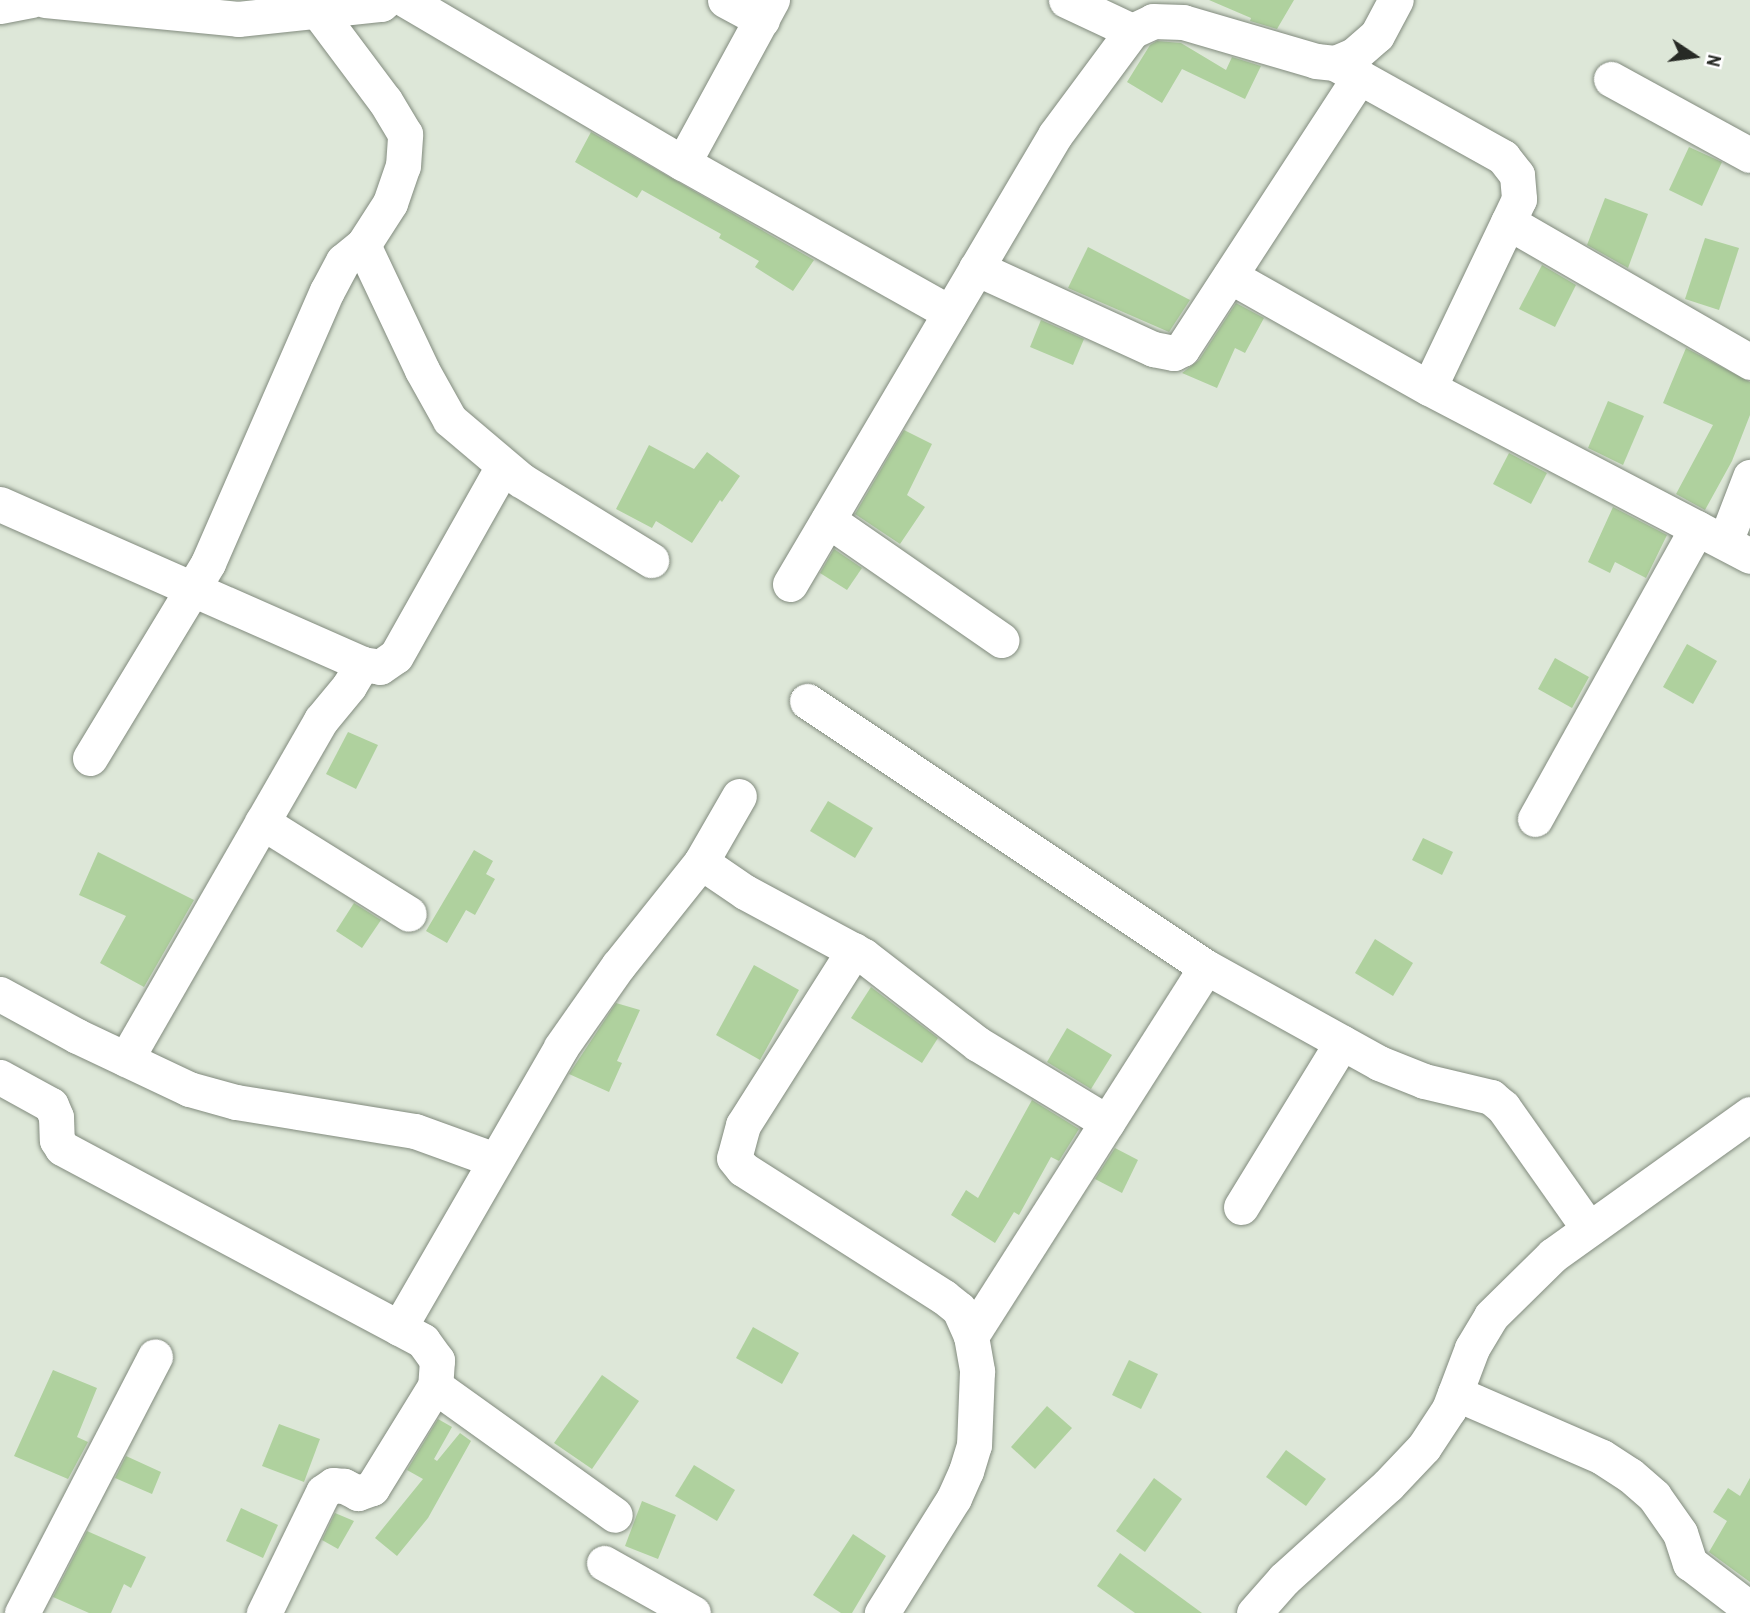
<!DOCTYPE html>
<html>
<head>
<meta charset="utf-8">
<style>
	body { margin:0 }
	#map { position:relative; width:1750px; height:1613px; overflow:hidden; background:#dde7d8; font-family:"Archivo Narrow",sans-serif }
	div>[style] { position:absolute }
	.building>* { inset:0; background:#afd19e }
	.roads { filter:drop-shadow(0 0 2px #828b7e) drop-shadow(0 0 2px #828b7e) }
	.street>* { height:35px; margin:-17.5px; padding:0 17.5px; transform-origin:17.5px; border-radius:17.5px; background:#fff }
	span { translate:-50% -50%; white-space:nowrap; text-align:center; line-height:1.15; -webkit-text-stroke:5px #fff; paint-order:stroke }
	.north { position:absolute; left:1659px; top:21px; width:70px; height:70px; -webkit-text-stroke:5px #fff; paint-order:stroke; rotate:103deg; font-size:19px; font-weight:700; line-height:28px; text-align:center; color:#272a25 }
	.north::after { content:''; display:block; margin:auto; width:24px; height:32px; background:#272a25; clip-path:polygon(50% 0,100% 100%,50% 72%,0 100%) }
</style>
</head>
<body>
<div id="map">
	<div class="building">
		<i style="clip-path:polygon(1209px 0,1294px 0,1277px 29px,1250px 21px,1251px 18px)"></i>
		<i style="clip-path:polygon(1157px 41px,1181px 43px,1226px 70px,1232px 57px,1261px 66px,1245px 99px,1182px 69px,1162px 103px,1127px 82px,1150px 45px)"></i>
		<i style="clip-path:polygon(591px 132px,814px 260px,793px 291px,755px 267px,759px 261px,719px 238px,721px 234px,642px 190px,637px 198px,575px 162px)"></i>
		<i style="clip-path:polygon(1689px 147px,1722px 162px,1702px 206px,1669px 190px)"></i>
		<i style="clip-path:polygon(1605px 198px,1648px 214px,1628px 268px,1587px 245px)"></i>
		<i style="clip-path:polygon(1705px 238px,1739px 248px,1719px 310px,1685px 299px)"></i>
		<i style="clip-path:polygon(1088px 247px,1190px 300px,1169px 332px,1068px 288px)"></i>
		<i style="clip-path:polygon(1542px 265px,1576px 285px,1555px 327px,1519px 309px)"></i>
		<i style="clip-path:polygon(1236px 303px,1264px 318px,1245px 353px,1235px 348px,1217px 388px,1182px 373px,1199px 360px)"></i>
		<i style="clip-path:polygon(1041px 320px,1084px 339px,1073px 365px,1030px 347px)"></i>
		<i style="clip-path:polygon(1686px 348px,1750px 382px,1750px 415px,1732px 461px,1705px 510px,1676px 494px,1713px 425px,1663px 403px)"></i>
		<i style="clip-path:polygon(1608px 401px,1644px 416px,1623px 465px,1588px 448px)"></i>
		<i style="clip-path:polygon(904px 430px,932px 444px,907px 495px,925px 507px,900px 544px,855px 514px)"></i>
		<i style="clip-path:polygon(649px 445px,694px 469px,707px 452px,740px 476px,722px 502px,720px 500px,692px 543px,656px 521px,652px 528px,616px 509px)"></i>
		<i style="clip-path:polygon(1509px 453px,1547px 473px,1531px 504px,1493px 484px)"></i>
		<i style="clip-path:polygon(1613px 507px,1667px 535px,1646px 578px,1615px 562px,1610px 573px,1588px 562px)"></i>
		<i style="clip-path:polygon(834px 549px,862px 568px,847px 590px,820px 573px)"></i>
		<i style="clip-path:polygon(1687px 644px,1717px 661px,1693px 704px,1663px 687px)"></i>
		<i style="clip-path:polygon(1555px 658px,1589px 677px,1572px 708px,1538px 689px)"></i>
		<i style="clip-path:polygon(348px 732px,378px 745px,356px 789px,326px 774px)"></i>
		<i style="clip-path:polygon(828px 801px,873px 828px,855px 858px,810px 831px)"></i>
		<i style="clip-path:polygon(1423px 838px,1453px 852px,1442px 875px,1412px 860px)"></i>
		<i style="clip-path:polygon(474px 850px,493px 861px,486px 874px,495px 879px,475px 915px,466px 910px,447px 943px,426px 931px)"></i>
		<i style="clip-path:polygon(98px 852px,194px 900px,144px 987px,100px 963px,126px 916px,79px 895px)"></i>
		<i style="clip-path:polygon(354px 903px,381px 920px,362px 948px,336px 931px)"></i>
		<i style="clip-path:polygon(1375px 939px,1413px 963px,1393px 996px,1355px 973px)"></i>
		<i style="clip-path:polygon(754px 965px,799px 990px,760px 1060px,716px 1035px)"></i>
		<i style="clip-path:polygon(871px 987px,938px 1038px,922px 1063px,851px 1018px)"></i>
		<i style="clip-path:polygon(616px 1003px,640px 1010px,617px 1061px,622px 1063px,609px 1092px,569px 1074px)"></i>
		<i style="clip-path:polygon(1067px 1028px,1112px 1055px,1091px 1089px,1047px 1062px)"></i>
		<i style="clip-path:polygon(1032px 1100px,1079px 1129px,1059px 1161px,1051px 1157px,1019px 1215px,1014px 1212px,995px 1243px,951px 1215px,966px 1190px,978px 1198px)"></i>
		<i style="clip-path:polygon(1115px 1148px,1138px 1160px,1122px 1193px,1095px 1179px)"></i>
		<i style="clip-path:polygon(753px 1327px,799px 1353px,782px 1384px,736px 1358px)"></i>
		<i style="clip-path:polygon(1129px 1360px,1158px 1374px,1141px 1409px,1112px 1395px)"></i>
		<i style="clip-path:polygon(53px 1370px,97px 1388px,77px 1437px,88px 1442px,68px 1479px,14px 1456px)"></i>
		<i style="clip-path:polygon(602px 1375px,639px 1401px,592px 1469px,554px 1443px)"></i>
		<i style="clip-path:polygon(1047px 1406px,1072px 1428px,1035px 1469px,1011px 1447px)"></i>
		<i style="clip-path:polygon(438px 1419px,452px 1427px,434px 1459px,437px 1461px,460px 1433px,471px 1441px,428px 1518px,397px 1556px,375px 1538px,423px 1479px,407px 1470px)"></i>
		<i style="clip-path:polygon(279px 1424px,320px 1439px,304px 1482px,262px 1466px)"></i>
		<i style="clip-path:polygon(1286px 1450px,1326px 1479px,1306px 1506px,1266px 1477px)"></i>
		<i style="clip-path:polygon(126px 1456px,161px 1472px,152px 1494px,115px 1478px)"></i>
		<i style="clip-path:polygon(694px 1465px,735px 1490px,717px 1521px,675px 1496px)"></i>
		<i style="clip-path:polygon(1154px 1478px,1182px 1499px,1145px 1552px,1116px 1531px)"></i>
		<i style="clip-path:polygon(1750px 1478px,1750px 1582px,1709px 1552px,1727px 1521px,1713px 1512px,1728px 1488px,1740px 1496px)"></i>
		<i style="clip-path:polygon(642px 1501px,676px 1515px,658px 1559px,625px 1546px)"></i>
		<i style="clip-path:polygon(241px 1508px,278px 1525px,263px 1558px,226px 1541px)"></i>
		<i style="clip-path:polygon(335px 1513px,354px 1521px,338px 1549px,322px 1540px)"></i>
		<i style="clip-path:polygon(87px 1531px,146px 1557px,131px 1588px,124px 1584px,111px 1613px,89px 1613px,53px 1597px)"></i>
		<i style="clip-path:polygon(853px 1534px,886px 1556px,852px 1613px,841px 1613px,813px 1595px)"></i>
		<i style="clip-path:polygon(1120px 1553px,1202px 1613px,1135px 1613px,1097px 1586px)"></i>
	</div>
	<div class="roads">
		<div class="street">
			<i style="left:45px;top:0;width:194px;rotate:5.6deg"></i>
			<i style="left:238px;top:19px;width:144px;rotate:-6deg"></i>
			<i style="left:381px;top:4px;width:6px;rotate:-39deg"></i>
			<i style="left:406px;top:0;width:321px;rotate:30.5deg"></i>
			<i style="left:683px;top:163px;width:306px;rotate:29.3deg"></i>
			<i style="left:725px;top:0;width:42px;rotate:28.4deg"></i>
			<i style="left:1066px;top:0;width:73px;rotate:25.2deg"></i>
			<i style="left:0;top:6px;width:33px;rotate:-11deg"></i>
			<i style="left:1338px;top:65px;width:189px;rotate:29.1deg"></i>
			<i style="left:1503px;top:157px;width:23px;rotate:52deg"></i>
			<i style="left:1517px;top:175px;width:24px;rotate:85deg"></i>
			<i style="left:1519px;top:199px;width:209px;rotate:115.5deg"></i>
			<i style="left:1611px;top:79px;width:158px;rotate:28.7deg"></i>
			<i style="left:683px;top:163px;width:186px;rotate:-61.4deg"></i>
			<i style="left:1508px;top:222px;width:280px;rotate:30deg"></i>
			<i style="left:363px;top:245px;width:138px;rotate:64.7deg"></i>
			<i style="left:422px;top:370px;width:57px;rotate:60.8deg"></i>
			<i style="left:450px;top:420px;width:93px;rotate:40.2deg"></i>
			<i style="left:521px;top:480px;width:153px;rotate:31.6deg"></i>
			<i style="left:976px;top:268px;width:195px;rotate:24.6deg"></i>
			<i style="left:1153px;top:349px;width:21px;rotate:11deg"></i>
			<i style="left:1174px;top:353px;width:9px;rotate:-27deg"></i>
			<i style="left:1182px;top:349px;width:325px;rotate:-56.9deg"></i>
			<i style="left:1230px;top:276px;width:228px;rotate:29.4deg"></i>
			<i style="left:1429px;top:388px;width:362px;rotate:27.6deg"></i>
			<i style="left:0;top:504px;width:396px;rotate:23.8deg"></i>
			<i style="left:362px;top:664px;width:18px;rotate:9deg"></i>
			<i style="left:380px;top:667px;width:19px;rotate:-35deg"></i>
			<i style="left:396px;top:656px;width:218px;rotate:-60.6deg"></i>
			<i style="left:828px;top:520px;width:211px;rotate:34.7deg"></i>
			<i style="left:1725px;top:542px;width:70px;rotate:-69deg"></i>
			<i style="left:790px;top:584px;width:521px;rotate:-59.45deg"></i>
			<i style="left:1055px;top:135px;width:129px;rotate:-53.5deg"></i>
			<i style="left:1132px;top:31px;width:23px;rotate:-25deg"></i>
			<i style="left:1153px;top:21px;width:30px;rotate:2deg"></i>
			<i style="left:1183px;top:22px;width:139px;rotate:16.3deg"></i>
			<i style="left:1316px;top:61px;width:19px;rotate:6deg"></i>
			<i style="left:1335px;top:63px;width:21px;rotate:-23deg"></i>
			<i style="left:1354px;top:55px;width:30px;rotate:-41deg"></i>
			<i style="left:1377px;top:35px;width:40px;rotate:-62deg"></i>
			<i style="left:807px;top:701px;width:480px;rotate:33.7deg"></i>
			<i style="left:1206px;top:967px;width:198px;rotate:29deg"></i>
			<i style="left:1379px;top:1063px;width:48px;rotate:21.8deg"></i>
			<i style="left:1424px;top:1081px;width:69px;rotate:13.4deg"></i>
			<i style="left:1491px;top:1097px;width:16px;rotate:40deg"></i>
			<i style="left:1503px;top:1107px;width:149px;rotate:54.8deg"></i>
			<i style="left:90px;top:758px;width:228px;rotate:-58.8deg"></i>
			<i style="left:208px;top:563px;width:297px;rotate:-66.4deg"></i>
			<i style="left:327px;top:291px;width:34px;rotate:-62deg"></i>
			<i style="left:343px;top:261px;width:26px;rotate:-39deg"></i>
			<i style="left:363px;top:245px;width:50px;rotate:-57.3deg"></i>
			<i style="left:390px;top:203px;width:39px;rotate:-71deg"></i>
			<i style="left:403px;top:166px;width:32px;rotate:-86deg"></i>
			<i style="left:405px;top:134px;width:39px;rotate:-121deg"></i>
			<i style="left:385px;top:101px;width:114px;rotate:-126.8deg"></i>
			<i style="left:1535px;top:819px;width:333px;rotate:-60.9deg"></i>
			<i style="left:262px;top:822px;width:173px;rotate:32deg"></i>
			<i style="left:701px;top:862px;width:53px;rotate:34.3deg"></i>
			<i style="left:745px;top:892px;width:135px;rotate:28.3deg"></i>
			<i style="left:864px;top:956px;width:144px;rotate:37.7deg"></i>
			<i style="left:978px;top:1044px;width:151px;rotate:31.2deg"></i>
			<i style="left:854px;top:950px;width:207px;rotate:122.4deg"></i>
			<i style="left:743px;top:1125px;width:34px;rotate:105deg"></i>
			<i style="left:734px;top:1158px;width:14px;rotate:51deg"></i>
			<i style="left:743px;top:1169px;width:238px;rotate:32.5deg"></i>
			<i style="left:944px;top:1297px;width:19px;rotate:39deg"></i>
			<i style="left:959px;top:1309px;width:30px;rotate:66deg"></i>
			<i style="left:971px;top:1336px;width:36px;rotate:80deg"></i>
			<i style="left:977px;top:1371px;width:74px;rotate:92.3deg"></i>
			<i style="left:974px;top:1445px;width:27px;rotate:107deg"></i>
			<i style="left:966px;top:1471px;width:30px;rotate:114deg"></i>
			<i style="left:954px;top:1498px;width:136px;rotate:122.1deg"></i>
			<i style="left:0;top:994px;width:88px;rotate:28.6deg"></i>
			<i style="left:77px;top:1036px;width:124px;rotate:25.3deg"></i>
			<i style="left:189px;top:1089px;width:49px;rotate:15.5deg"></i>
			<i style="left:236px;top:1102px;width:181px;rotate:9.2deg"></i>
			<i style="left:415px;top:1131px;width:85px;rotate:19.9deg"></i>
			<i style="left:126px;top:1059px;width:391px;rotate:-60.1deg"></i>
			<i style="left:321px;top:720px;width:44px;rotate:-50.5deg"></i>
			<i style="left:349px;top:686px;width:26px;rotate:-59deg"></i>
			<i style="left:0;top:1077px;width:58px;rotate:28.8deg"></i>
			<i style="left:51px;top:1105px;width:13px;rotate:67deg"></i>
			<i style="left:56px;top:1117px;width:23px;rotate:88deg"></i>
			<i style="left:57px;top:1140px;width:9px;rotate:58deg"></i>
			<i style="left:62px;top:1148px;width:409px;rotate:28.1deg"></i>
			<i style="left:423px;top:1341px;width:24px;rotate:54deg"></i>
			<i style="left:437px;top:1360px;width:26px;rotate:94deg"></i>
			<i style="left:435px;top:1386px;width:120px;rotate:121.7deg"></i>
			<i style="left:372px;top:1488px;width:15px;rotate:160deg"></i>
			<i style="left:358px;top:1493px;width:16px;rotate:-153deg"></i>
			<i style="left:344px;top:1486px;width:11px;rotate:-175deg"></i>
			<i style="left:333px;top:1485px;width:12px;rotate:145deg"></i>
			<i style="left:323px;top:1492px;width:135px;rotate:116deg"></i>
			<i style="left:1241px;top:1207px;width:193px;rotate:-58.5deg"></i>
			<i style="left:399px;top:1328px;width:324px;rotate:-60deg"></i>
			<i style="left:561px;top:1047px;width:99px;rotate:-54.9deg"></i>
			<i style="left:618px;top:966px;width:133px;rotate:-51.4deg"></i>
			<i style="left:701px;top:862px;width:76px;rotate:-60.1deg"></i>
			<i style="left:971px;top:1336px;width:437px;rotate:-57.5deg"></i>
			<i style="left:435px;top:1386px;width:221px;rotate:35.6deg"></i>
			<i style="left:1455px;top:1393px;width:160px;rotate:23.5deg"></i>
			<i style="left:1602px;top:1457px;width:33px;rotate:33deg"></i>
			<i style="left:1630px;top:1475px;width:32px;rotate:41deg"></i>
			<i style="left:1654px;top:1496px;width:45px;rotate:54.9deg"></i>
			<i style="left:1680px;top:1533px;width:32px;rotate:72deg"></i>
			<i style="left:1690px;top:1563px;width:76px;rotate:37.5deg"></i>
			<i style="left:604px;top:1563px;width:102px;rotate:29.3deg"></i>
			<i style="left:22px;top:1613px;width:289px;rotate:-62.6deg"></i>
			<i style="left:1254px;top:1613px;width:45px;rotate:-48.6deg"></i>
			<i style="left:1284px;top:1579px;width:140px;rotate:-42.1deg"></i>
			<i style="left:1388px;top:1485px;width:52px;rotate:-46.5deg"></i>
			<i style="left:1424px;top:1447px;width:45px;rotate:-56.7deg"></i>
			<i style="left:1449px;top:1409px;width:65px;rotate:-69.3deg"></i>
			<i style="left:1472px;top:1348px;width:37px;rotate:-59deg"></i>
			<i style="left:1491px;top:1316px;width:87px;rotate:-44.5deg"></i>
			<i style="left:1553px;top:1255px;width:242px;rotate:-35.6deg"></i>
		</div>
	</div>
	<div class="north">N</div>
</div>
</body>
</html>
